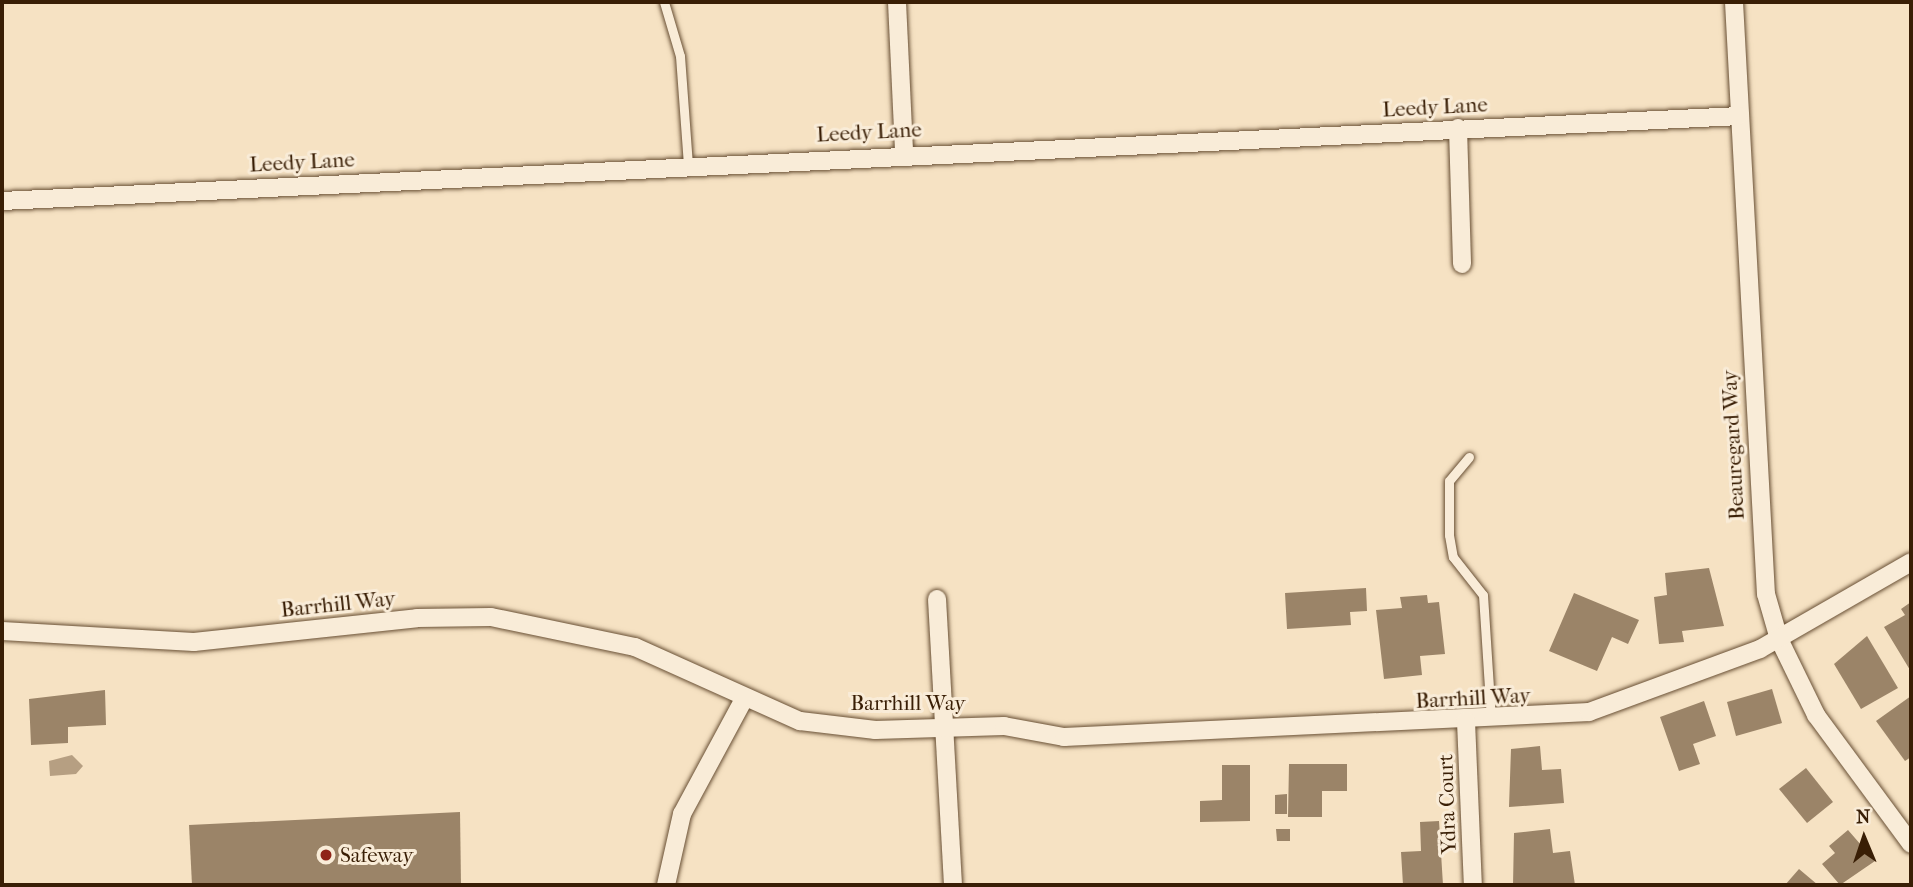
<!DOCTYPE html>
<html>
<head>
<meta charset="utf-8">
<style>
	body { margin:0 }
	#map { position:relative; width:1913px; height:887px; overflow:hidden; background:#f6e2c3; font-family:"IM FELL French Canon",serif }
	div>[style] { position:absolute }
	.water>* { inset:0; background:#b69f82 }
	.building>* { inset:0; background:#9b8468 }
	.roads { filter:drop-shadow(0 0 2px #684f34) drop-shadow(0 0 2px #684f34) }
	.service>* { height:9px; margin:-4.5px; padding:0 4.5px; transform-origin:4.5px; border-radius:4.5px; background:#f9ecd8 }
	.minor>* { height:18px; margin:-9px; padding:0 9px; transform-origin:9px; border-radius:9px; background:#f9ecd8 }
	.dots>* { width:19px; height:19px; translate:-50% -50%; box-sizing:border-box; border:4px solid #f9ecd8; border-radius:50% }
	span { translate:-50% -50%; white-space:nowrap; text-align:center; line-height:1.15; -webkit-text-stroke:6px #f9ecd8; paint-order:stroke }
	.street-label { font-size:21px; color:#391e05 }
	.poi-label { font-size:21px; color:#391e05 }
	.left { translate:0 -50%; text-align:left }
	.frame { position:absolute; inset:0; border:4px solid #391e05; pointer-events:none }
	.north { position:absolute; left:1829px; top:803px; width:70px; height:70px; -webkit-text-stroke:5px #f9ecd8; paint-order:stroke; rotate:358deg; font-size:19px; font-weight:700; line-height:28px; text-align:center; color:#391e05 }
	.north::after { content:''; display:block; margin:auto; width:24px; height:32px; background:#391e05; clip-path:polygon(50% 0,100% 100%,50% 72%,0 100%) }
</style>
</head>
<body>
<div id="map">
	<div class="water">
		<i style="clip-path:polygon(72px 755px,83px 766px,76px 774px,50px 776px,49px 761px)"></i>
	</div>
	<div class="building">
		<i style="clip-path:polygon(1709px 568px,1724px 626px,1682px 631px,1684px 642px,1659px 644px,1654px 597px,1667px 595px,1665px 573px)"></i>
		<i style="clip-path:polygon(1366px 588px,1367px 611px,1350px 612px,1351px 625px,1287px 629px,1285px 593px)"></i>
		<i style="clip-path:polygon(1574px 593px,1639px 620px,1628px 644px,1612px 637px,1597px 671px,1549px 651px)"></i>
		<i style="clip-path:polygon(1427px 595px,1428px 603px,1439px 602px,1445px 654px,1420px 656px,1422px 675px,1384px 679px,1376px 610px,1402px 608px,1400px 597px)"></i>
		<i style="clip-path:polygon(1911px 602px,1911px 669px,1910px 670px,1884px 627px,1905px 615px,1901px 609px)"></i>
		<i style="clip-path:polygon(1867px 636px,1898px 688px,1861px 709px,1834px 664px)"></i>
		<i style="clip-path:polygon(1772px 689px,1782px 723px,1736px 736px,1727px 702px)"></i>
		<i style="clip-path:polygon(105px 690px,106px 725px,68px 727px,68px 743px,31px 745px,29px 699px)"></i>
		<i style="clip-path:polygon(1911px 696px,1911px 757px,1905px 761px,1876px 721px)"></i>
		<i style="clip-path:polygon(1704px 701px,1716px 736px,1693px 744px,1700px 764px,1679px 771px,1660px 717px)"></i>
		<i style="clip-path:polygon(1540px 746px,1542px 770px,1561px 769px,1564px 803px,1509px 807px,1511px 749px)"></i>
		<i style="clip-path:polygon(1289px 764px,1347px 764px,1347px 791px,1322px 791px,1322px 817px,1288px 817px)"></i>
		<i style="clip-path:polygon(1222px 765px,1250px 765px,1250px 821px,1200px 822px,1200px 801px,1222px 800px)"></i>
		<i style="clip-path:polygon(1806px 768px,1833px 802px,1807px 823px,1779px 789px)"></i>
		<i style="clip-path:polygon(1287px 794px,1287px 814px,1275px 814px,1275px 795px)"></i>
		<i style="clip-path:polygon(460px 812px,461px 885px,192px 885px,189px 825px)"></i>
		<i style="clip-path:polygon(1439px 821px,1443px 885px,1403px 885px,1401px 852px,1421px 851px,1420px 822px)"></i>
		<i style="clip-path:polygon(1276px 829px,1290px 829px,1290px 841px,1277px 841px)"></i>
		<i style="clip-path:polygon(1550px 829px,1553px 853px,1570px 851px,1575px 885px,1513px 885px,1514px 833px)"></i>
		<i style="clip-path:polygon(1848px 830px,1875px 861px,1840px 885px,1822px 864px,1835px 853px,1829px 846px)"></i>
		<i style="clip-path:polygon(1799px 869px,1818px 885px,1785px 885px)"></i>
	</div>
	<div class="roads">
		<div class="service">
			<i style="left:664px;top:2px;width:56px;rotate:73.5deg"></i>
			<i style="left:680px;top:56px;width:108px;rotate:85.8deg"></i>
			<i style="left:1469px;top:457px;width:31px;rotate:130deg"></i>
			<i style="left:1449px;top:481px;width:54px;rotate:90deg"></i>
			<i style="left:1449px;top:535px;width:22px;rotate:80deg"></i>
			<i style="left:1453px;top:557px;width:48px;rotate:51.7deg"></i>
			<i style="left:1483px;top:595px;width:123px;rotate:86.3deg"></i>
		</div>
		<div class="minor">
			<i style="left:897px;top:2px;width:151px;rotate:87.3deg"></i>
			<i style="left:1734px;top:2px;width:593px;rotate:86.91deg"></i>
			<i style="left:1766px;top:594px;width:47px;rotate:73.9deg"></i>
			<i style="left:1779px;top:639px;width:85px;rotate:64deg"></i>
			<i style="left:1816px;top:715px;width:160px;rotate:53.6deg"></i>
			<i style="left:1458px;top:128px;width:136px;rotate:88.3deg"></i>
			<i style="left:2px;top:201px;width:1738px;rotate:-2.8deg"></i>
			<i style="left:937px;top:599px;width:286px;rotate:86.8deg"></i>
			<i style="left:2px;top:631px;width:192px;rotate:3.3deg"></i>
			<i style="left:194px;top:642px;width:224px;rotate:-6.1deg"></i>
			<i style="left:417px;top:618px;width:74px;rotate:-0.8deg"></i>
			<i style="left:491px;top:617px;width:147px;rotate:11.8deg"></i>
			<i style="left:635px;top:647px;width:181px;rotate:24.2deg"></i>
			<i style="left:800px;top:721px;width:76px;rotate:6.8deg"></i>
			<i style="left:875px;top:730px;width:129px;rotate:-1.8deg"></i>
			<i style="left:1004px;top:726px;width:61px;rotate:10.4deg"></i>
			<i style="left:1064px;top:737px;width:526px;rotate:-2.73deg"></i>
			<i style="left:1589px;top:712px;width:182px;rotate:-20.2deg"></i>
			<i style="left:1760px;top:649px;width:174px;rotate:-29.9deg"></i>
			<i style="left:1466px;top:721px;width:164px;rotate:87.6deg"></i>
			<i style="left:666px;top:885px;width:73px;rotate:-77.3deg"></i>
			<i style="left:682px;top:814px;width:131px;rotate:-61.7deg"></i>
		</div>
	</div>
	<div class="dots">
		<i style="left:326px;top:855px;background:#8f2418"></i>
	</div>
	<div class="street-label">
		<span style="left:1435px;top:107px;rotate:-3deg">Leedy Lane</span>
		<span style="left:869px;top:132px;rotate:-3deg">Leedy Lane</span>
		<span style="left:302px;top:162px;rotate:-3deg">Leedy Lane</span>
		<span style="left:1733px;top:445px;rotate:-93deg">Beauregard Way</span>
		<span style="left:338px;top:604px;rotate:-6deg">Barrhill Way</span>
		<span style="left:1473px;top:698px;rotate:-3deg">Barrhill Way</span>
		<span style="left:908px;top:703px">Barrhill Way</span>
		<span style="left:1447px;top:804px;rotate:-92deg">Ydra Court</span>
	</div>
	<div class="poi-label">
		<span class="left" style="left:340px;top:855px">Safeway</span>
	</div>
	<div class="frame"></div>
	<div class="north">N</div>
</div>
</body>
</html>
